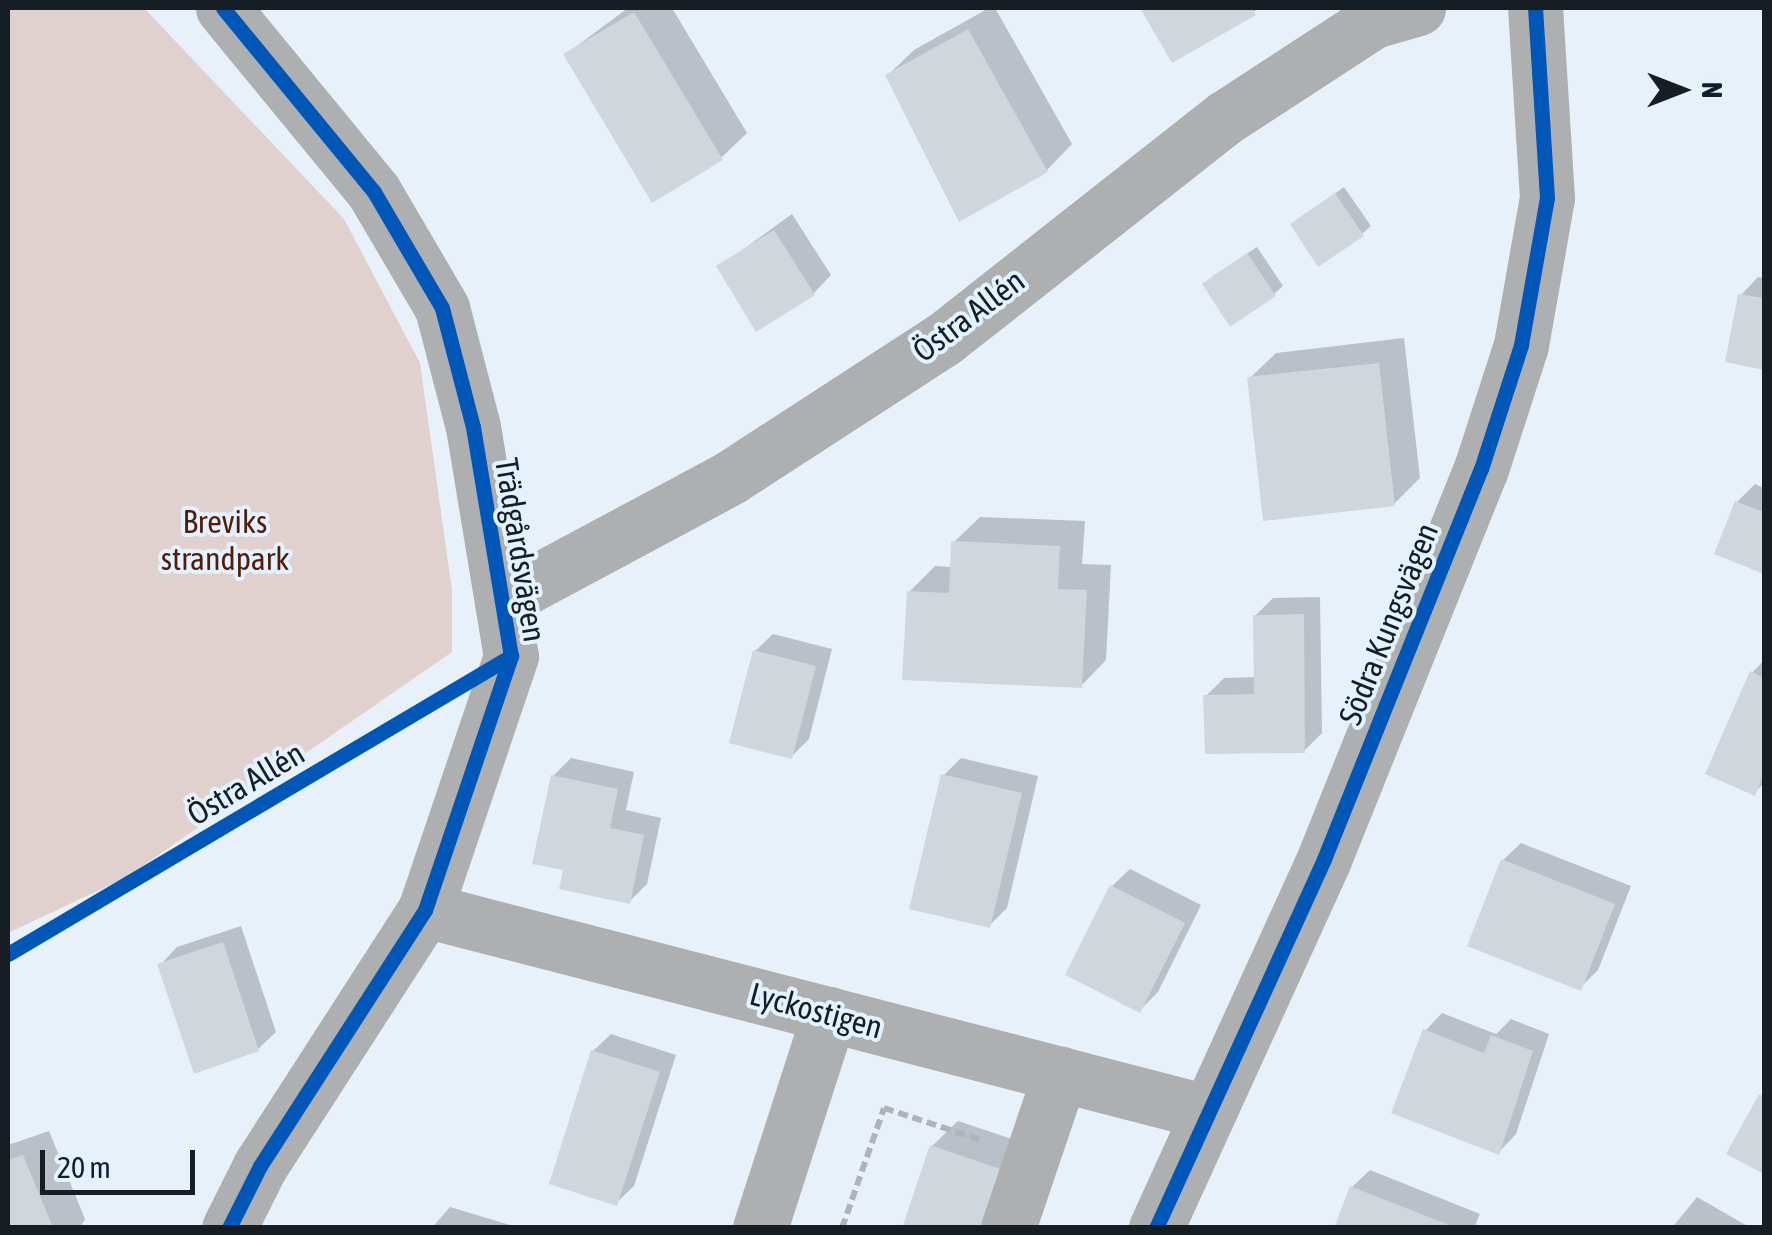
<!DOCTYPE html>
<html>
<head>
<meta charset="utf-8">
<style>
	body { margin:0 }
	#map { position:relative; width:1772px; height:1235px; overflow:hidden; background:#e8f1f9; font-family:"Asap Condensed",sans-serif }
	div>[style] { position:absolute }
	.green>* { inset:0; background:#e1d1ce }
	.shadow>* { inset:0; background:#0003 }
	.building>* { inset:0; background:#cfd7dd }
	.path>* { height:6px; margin-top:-3px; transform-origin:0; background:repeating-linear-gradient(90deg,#b1b3b6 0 10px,transparent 0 15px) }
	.minor>* { height:55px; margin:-27.5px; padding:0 27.5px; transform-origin:27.5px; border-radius:27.5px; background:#aeafb0 }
	.cycleway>* { height:15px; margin:-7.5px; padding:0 7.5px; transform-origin:7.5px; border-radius:7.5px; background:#0057b8 }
	span { translate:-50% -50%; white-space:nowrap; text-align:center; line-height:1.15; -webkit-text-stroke:8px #e2f2ff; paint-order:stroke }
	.street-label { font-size:32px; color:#171e23 }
	.park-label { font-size:32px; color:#521c08 }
	.frame { position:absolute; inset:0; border:10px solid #171e23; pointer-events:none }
	.north { position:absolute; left:1632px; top:40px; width:100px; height:100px; -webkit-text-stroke:8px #e2f2ff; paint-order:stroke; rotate:90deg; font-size:28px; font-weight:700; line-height:40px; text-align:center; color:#171e23 }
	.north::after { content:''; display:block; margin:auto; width:35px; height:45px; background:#171e23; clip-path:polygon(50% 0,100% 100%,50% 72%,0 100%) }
	.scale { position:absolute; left:40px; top:1150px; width:155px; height:45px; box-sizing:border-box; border:5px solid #171e23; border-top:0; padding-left:12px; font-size:30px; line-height:35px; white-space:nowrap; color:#171e23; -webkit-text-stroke:8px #e2f2ff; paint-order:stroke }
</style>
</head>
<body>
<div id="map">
	<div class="green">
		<i style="clip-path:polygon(8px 8px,144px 8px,344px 219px,420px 363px,452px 590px,452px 652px,125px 878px,8px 933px)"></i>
	</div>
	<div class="shadow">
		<i style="clip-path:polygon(628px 8px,672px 8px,747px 133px,721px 158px,566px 54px)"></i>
		<i style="clip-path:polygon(989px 8px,995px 8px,1072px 144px,1047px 170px,960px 219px,888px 75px,914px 50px)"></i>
		<i style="clip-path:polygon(1144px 8px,1260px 8px,1173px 60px)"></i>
		<i style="clip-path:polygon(1344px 187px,1371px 226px,1362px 234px,1293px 224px)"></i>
		<i style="clip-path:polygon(792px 214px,831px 275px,814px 293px,719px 267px)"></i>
		<i style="clip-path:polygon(1257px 247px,1283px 286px,1274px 294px,1213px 276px)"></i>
		<i style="clip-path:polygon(1758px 277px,1764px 278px,1764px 367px,1728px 360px,1741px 295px)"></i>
		<i style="clip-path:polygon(1404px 338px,1420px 478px,1394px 504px,1250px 378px,1276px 353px)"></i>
		<i style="clip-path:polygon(1755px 484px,1764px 488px,1764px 571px,1718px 553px,1737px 502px)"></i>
		<i style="clip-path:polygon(980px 517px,1085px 521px,1082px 564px,1111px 565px,1106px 660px,1081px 686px,909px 592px,935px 566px,953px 567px,954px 542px)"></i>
		<i style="clip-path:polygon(1320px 597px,1322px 733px,1304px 751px,1206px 696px,1224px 678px,1256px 677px,1255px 616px,1273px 598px)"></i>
		<i style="clip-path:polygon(773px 634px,832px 649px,809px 739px,791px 757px,755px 651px)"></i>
		<i style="clip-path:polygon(1764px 660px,1764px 783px,1754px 793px,1752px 673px)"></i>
		<i style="clip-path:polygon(571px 758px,634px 772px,626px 810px,661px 818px,647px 884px,629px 902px,566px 868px,553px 776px)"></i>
		<i style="clip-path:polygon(961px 758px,1038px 776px,1007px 908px,990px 925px,943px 776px)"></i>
		<i style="clip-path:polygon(1521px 843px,1631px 886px,1598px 970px,1580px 988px,1503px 860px)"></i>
		<i style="clip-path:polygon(1130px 869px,1201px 905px,1158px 992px,1140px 1010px,1112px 886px)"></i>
		<i style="clip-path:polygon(241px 926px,276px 1032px,258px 1049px,160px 965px,177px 947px)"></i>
		<i style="clip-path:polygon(1442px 1013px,1496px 1034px,1511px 1019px,1549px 1034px,1516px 1134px,1499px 1152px,1425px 1031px)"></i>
		<i style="clip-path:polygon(611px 1034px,676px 1055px,634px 1186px,616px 1203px,593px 1051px)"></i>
		<i style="clip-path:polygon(958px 1121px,1036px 1147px,1009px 1228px,932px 1146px)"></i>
		<i style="clip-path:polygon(49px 1131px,85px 1219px,80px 1228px,8px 1228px,8px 1145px)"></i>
		<i style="clip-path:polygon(1370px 1170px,1480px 1214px,1474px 1228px,1336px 1228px,1352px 1187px)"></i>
		<i style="clip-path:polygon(1697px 1197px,1751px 1228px,1672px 1228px)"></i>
		<i style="clip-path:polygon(450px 1207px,510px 1225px,509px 1228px,432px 1228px)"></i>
	</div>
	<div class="building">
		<i style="clip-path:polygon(1140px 8px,1252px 8px,1256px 15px,1172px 63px)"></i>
		<i style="clip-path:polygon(634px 12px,723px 160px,652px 203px,563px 54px)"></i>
		<i style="clip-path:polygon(968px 29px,1048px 172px,959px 222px,885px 75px)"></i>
		<i style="clip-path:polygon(1335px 193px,1364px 236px,1318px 267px,1290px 224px)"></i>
		<i style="clip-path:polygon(774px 230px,815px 295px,756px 332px,716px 266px)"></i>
		<i style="clip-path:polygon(1247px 253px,1276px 296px,1230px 327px,1202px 284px)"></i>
		<i style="clip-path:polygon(1738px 294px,1764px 298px,1764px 370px,1725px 362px)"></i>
		<i style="clip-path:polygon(1379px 363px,1395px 506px,1263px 521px,1247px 377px)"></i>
		<i style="clip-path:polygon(1735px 501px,1764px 512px,1764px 574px,1714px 554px)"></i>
		<i style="clip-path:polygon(951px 541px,1060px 546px,1058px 589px,1087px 590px,1082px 688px,902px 680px,907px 591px,949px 593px)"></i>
		<i style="clip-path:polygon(1304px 614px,1305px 753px,1205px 754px,1203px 695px,1254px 694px,1253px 615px)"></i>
		<i style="clip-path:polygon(753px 650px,816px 666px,792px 759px,729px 743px)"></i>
		<i style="clip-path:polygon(1750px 671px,1764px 678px,1764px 773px,1755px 796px,1705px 774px)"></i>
		<i style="clip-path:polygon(941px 774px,1022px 793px,990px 928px,909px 909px)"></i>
		<i style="clip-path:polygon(551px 775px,618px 789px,610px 828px,644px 835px,630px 904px,559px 889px,563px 870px,532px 864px)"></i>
		<i style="clip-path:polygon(1501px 859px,1615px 904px,1581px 991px,1467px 946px)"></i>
		<i style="clip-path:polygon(1110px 885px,1185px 923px,1140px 1013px,1065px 975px)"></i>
		<i style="clip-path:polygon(223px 942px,259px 1051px,194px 1074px,157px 964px)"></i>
		<i style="clip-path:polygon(1423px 1029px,1484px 1053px,1491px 1035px,1533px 1051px,1499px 1155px,1391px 1113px)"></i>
		<i style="clip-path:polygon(591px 1050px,660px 1072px,617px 1206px,549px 1184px)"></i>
		<i style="clip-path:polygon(1759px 1094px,1764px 1097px,1764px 1174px,1726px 1154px)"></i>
		<i style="clip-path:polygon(930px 1145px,1012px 1173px,993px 1228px,902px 1228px)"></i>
		<i style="clip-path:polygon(23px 1155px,53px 1228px,8px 1228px,8px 1160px)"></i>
		<i style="clip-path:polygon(1350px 1186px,1454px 1227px,1454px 1228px,1334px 1228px)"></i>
	</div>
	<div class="path">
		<i style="left:842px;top:1228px;width:127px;rotate:-70.7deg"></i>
		<i style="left:884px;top:1108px;width:105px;rotate:18.3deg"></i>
	</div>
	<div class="minor">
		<i style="left:223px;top:8px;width:238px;rotate:50.6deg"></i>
		<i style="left:374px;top:192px;width:134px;rotate:59.6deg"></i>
		<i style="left:442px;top:308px;width:123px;rotate:75.4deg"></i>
		<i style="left:473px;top:427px;width:232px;rotate:80.6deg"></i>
		<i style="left:511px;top:656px;width:268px;rotate:108.7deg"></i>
		<i style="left:425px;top:910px;width:305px;rotate:122.8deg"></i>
		<i style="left:260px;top:1166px;width:69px;rotate:116.6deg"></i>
		<i style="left:502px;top:600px;width:260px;rotate:-28.2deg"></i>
		<i style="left:731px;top:477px;width:255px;rotate:-33deg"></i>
		<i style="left:945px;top:338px;width:357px;rotate:-38.2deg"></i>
		<i style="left:1226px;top:117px;width:176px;rotate:-33.1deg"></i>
		<i style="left:1373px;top:21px;width:47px;rotate:-16.1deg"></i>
		<i style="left:425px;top:910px;width:808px;rotate:14.48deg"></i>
		<i style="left:760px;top:1228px;width:225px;rotate:-72.1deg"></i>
		<i style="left:1008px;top:1228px;width:163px;rotate:-71.3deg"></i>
		<i style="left:1156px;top:1228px;width:405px;rotate:-65.5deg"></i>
		<i style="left:1324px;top:859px;width:420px;rotate:-68.1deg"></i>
		<i style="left:1481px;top:469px;width:130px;rotate:-72.1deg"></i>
		<i style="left:1521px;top:345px;width:149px;rotate:-80deg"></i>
		<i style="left:1547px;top:198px;width:190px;rotate:-93.6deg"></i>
	</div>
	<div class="cycleway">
		<i style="left:223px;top:8px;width:238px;rotate:50.6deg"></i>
		<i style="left:374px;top:192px;width:134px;rotate:59.6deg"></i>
		<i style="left:442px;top:308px;width:123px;rotate:75.4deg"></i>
		<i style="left:473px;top:427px;width:232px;rotate:80.6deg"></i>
		<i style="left:511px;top:656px;width:268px;rotate:108.7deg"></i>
		<i style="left:425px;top:910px;width:305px;rotate:122.8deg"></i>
		<i style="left:260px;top:1166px;width:69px;rotate:116.6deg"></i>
		<i style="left:8px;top:954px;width:585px;rotate:-30.64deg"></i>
		<i style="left:1156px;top:1228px;width:405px;rotate:-65.5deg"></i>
		<i style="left:1324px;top:859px;width:420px;rotate:-68.1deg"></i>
		<i style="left:1481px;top:469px;width:130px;rotate:-72.1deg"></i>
		<i style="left:1521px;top:345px;width:149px;rotate:-80deg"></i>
		<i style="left:1547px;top:198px;width:190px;rotate:-93.6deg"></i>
	</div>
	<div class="street-label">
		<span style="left:969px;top:316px;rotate:-37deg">Östra Allén</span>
		<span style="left:520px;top:550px;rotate:81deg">Trädgårdsvägen</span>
		<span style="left:1389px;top:624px;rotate:-68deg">Södra Kungsvägen</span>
		<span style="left:246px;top:784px;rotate:-31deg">Östra Allén</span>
		<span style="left:816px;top:1011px;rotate:15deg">Lyckostigen</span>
	</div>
	<div class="park-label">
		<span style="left:225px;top:541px">Breviks<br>strandpark</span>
	</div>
	<div class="frame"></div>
	<div class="north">N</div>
	<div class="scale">20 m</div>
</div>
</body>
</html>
